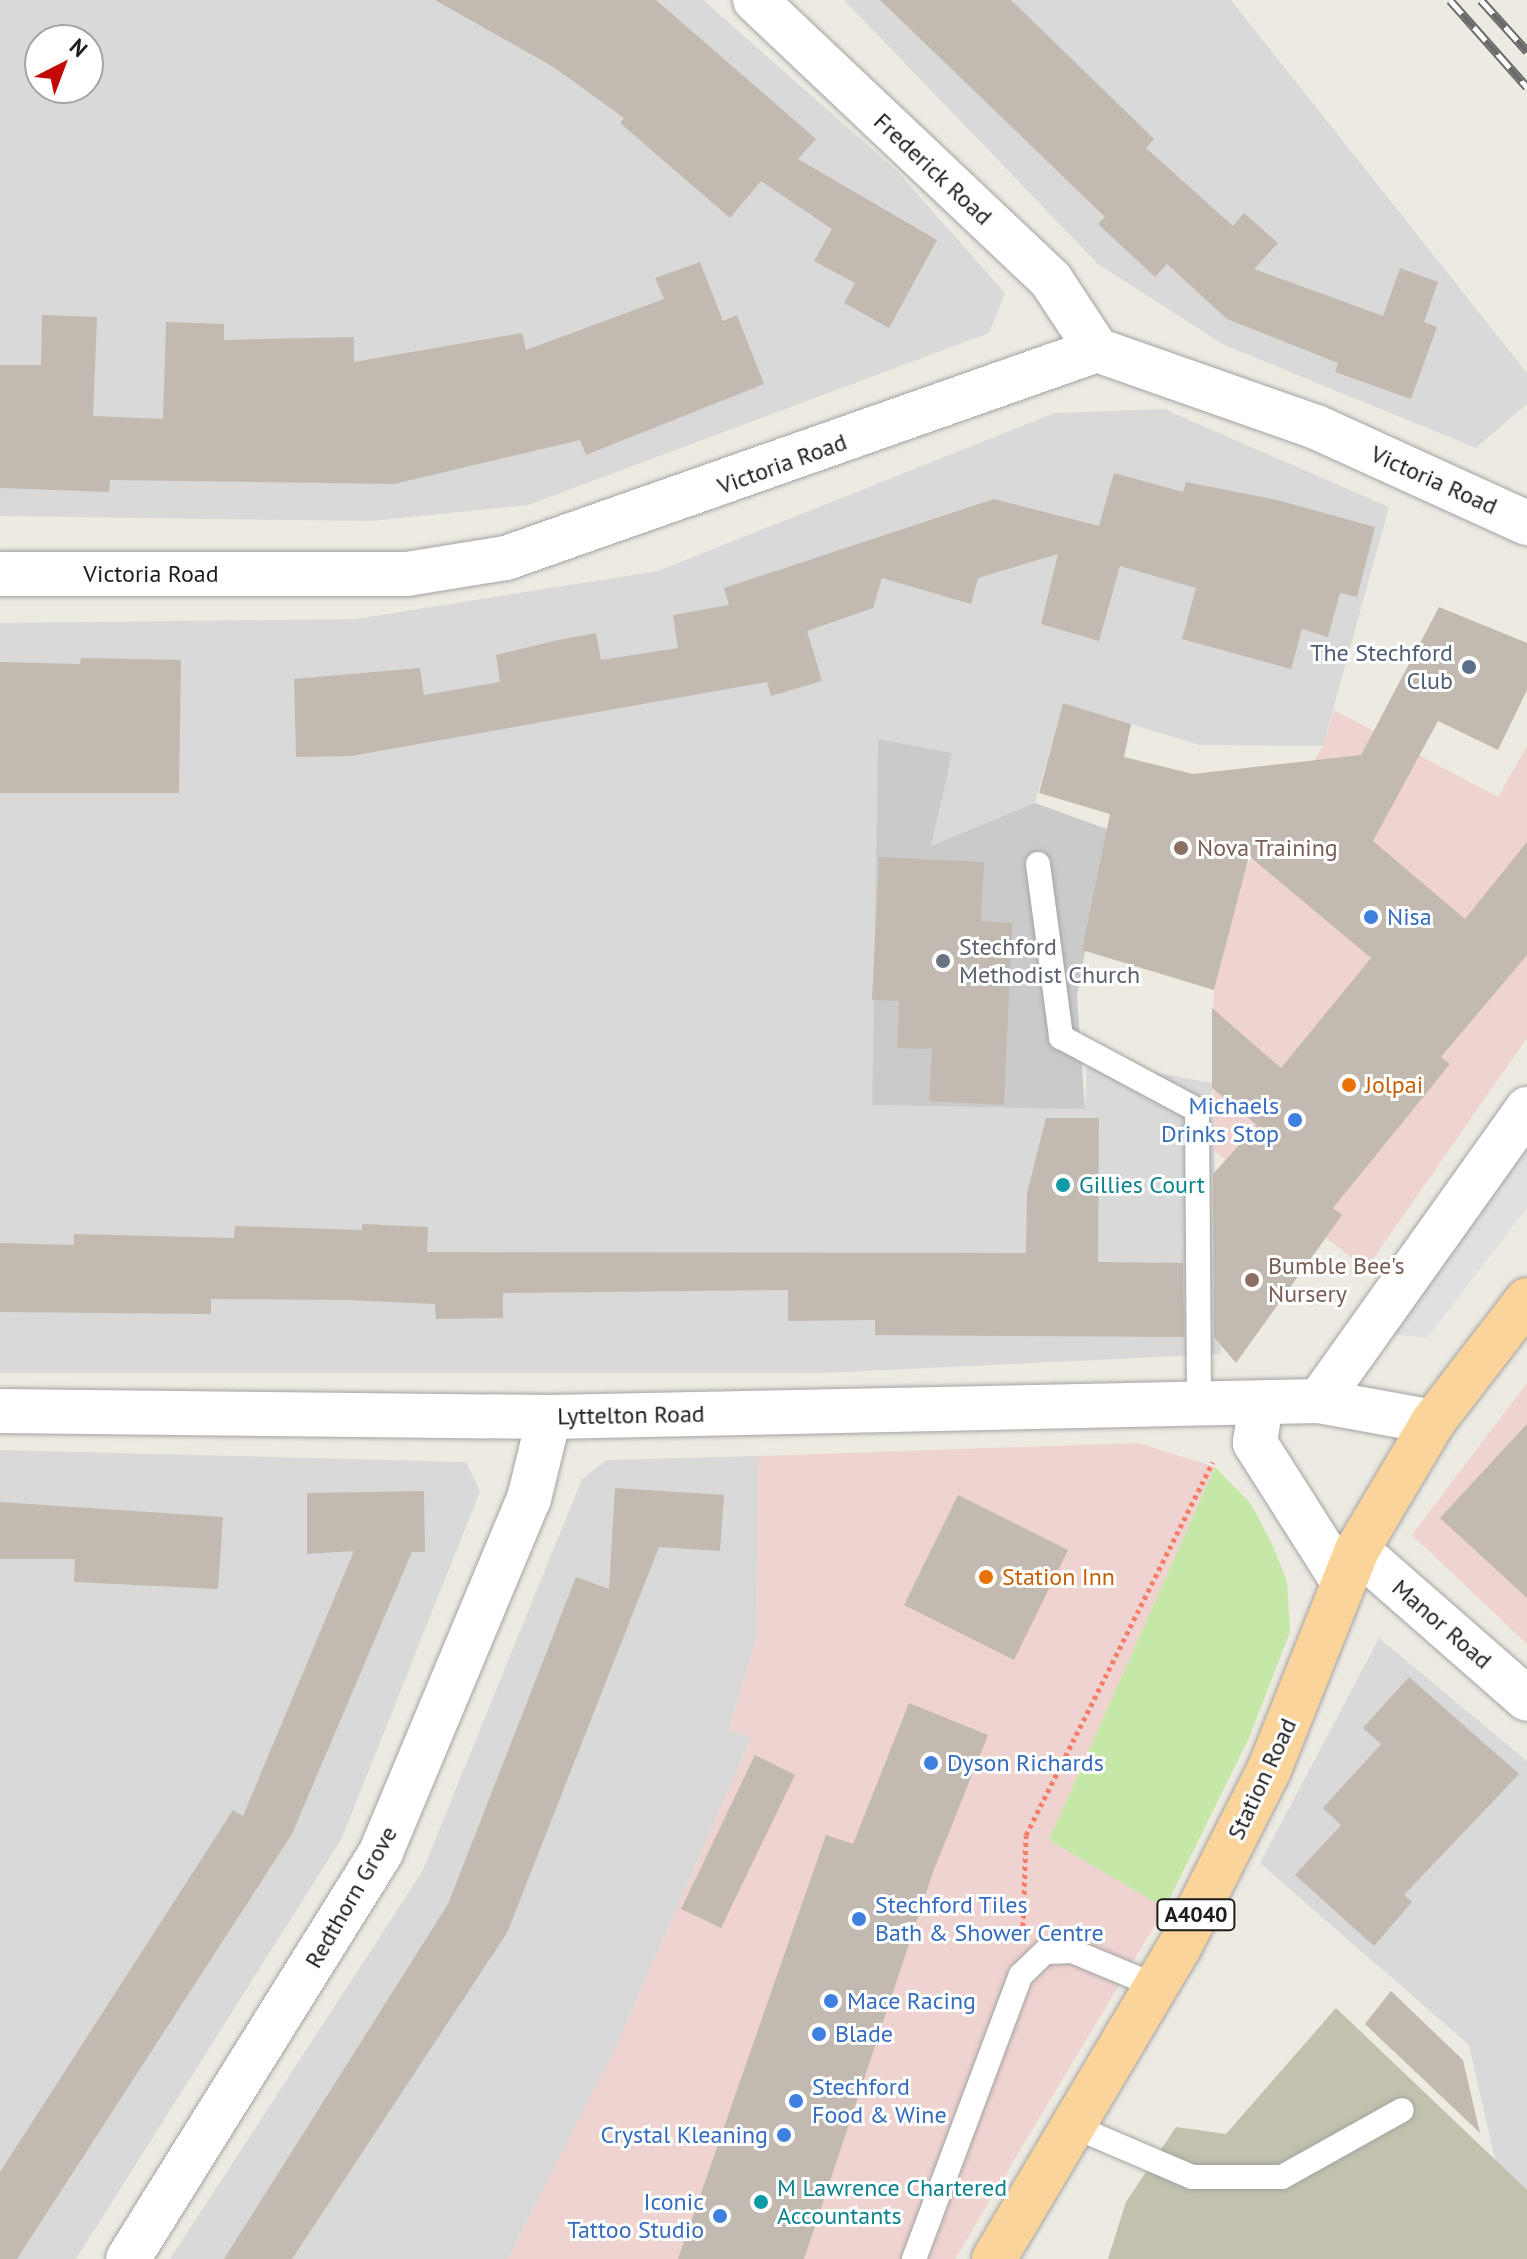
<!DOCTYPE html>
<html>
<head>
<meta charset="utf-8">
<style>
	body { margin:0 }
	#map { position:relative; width:1527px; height:2259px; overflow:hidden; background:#edeae2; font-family:"PT Sans",sans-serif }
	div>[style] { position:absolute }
	.residential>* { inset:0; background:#dad9d9 }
	.commercial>* { inset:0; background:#eed3d1 }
	.religious>* { inset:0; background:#cacaca }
	.construction>* { inset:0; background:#c1c1ad }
	.grass>* { inset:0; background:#c5e7a8 }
	.parking>* { inset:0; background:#e0e0e0 }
	.building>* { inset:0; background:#c2b9b1 }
	.path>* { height:5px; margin-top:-2.5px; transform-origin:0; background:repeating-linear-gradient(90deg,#f77d69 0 4px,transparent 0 8px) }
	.roads { filter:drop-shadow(0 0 2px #a3a3a3) drop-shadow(0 0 2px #a3a3a3) }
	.lane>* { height:24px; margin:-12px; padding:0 12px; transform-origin:12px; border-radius:12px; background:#fff }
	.street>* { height:44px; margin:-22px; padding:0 22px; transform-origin:22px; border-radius:22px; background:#fff }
	.primary>* { height:44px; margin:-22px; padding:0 22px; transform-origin:22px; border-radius:22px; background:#fad49a }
	.rail>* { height:9px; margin-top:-4.5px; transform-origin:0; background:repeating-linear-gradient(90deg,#fff 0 18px,#6a6a6a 0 36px); box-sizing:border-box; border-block:2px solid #6a6a6a }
	.dots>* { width:22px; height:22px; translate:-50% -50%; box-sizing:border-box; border:4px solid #fff; border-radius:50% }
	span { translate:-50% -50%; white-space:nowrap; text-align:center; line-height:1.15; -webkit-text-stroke:6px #fff; paint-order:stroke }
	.shield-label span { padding:2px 6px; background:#fff; border:2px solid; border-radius:6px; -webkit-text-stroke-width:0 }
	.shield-label { font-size:22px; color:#1c1c1c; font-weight:700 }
	.street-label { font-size:24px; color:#1c1c1c }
	.service-label { font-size:24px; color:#4e5e75 }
	.right { translate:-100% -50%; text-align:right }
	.education-label { font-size:24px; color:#785e54 }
	.left { translate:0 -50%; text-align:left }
	.shop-label { font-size:24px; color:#366cbe }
	.worship-label { font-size:24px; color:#5b616d }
	.food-label { font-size:24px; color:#c56008 }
	.culture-label { font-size:24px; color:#0d838f }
	.north { position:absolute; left:24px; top:24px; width:80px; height:80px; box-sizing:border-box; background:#fff; border:2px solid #a4a4a4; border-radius:50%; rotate:42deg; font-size:22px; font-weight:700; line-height:32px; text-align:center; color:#1c1c1c }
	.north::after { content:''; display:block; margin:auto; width:28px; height:36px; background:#c40a04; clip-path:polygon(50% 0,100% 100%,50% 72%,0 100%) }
</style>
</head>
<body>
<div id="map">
	<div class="residential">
		<i style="clip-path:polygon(evenodd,0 0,703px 0,897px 171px,1005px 293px,989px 333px,528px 505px,371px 521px,0 516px,0 0,40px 40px,88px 40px,88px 88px,40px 88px,40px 40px)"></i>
		<i style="clip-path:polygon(844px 0,1231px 0,1527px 373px,1527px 404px,1476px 448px,1224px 345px,1098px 264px)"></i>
		<i style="clip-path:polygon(1164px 409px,1389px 507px,1323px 746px,1199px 745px,1063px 703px,1035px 803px,931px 847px,878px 739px,872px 1105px,1085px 1108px,1087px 1060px,1212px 1083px,1221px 1354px,823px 1373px,0 1373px,0 623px,356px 619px,658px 571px,1055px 413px)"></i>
		<i style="clip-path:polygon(0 1450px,466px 1462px,480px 1491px,342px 1838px,76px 2259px,0 2259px)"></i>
		<i style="clip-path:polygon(759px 1456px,757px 1638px,729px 1729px,751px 1739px,616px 2047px,508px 2259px,170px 2259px,422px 1872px,582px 1479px,607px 1460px)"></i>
		<i style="clip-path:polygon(1379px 1638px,1527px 1761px,1527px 2190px,1496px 2164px,1469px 2045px,1260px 1863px)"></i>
	</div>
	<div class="commercial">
		<i style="clip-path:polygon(1334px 710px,1498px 797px,1527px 746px,1527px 1038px,1366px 1269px,1213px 1150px,1214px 990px,1246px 867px,1323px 746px)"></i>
		<i style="clip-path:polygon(1527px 1383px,1527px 1644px,1412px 1535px)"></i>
		<i style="clip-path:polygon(1138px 1443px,1215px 1467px,1049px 1840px,1165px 1908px,955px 2259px,508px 2259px,616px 2047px,751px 1739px,729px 1729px,757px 1638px,759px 1456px)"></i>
	</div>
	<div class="religious">
		<i style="clip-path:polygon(878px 739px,952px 753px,931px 846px,1035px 803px,1107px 829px,1077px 996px,1085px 1109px,872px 1105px)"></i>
	</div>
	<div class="construction">
		<i style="clip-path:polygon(1336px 2008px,1527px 2190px,1527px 2259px,1108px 2259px,1126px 2202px,1176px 2127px,1226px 2134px)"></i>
	</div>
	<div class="grass">
		<i style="clip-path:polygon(1215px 1467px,1251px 1504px,1273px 1546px,1287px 1582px,1290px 1632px,1249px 1738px,1165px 1908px,1049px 1840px)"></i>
	</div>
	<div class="parking">
		<i style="clip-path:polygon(1527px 1137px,1527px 1208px,1427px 1338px,1382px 1333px)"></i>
	</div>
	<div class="building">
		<i style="clip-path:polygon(435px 0,656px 0,816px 139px,798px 159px,937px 240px,889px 328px,844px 303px,855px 283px,814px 261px,832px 229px,761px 181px,730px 218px,620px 123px,624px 118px,555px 68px)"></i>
		<i style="clip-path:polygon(880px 0,1011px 0,1154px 139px,1146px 148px,1233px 226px,1244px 213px,1278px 243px,1254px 269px,1383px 316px,1400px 268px,1438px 282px,1424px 322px,1437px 327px,1411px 399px,1335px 372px,1338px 363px,1227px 319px,1167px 264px,1155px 277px,1098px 224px,1105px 217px)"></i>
		<i style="clip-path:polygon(700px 262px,723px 321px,737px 315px,764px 384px,586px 455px,580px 440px,394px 484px,110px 480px,109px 492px,0 488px,0 365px,41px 365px,42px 315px,97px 317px,93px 416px,163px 419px,166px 322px,224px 324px,224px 340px,354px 337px,354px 362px,522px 333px,526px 350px,664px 299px,655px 278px)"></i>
		<i style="clip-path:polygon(1114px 473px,1183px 492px,1186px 482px,1277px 500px,1375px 527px,1357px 597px,1340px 593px,1328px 637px,1302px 629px,1291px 669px,1182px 639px,1196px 588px,1120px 566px,1099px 641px,1041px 624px,1058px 554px,978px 578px,971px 604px,882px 578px,873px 608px,807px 631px,822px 681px,771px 696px,767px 682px,351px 756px,296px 757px,294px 679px,420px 668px,424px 695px,500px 682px,496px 655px,558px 640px,596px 633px,601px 660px,678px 648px,673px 615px,729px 605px,724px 588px,994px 499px,1099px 526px)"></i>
		<i style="clip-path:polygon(1439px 607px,1527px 643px,1527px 690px,1498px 750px,1438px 721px,1373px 841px,1465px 919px,1527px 842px,1527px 955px,1441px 1057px,1450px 1064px,1333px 1208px,1342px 1215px,1236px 1363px,1214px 1337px,1213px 1174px,1257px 1125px,1212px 1088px,1212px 1008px,1281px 1068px,1371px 958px,1249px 856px,1214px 990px,1082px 950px,1110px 814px,1039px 793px,1063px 703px,1131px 724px,1124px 757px,1193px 774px,1361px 755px)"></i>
		<i style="clip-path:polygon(81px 658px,181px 660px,179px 793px,0 793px,0 662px,80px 664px)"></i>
		<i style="clip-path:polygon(879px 857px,984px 862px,981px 921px,1012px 923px,1004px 1105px,929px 1101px,932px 1049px,897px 1048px,899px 1001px,872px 1000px)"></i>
		<i style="clip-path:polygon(1046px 1118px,1099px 1118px,1098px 1262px,1183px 1263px,1184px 1337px,875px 1335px,875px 1320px,788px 1321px,788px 1290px,503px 1293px,503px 1318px,436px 1319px,435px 1304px,346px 1300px,211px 1299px,211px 1314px,0 1312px,0 1243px,74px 1245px,74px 1234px,234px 1238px,235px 1226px,362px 1230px,362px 1224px,428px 1227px,427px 1252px,1026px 1253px,1027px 1193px)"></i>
		<i style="clip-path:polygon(1527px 1424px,1527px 1598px,1440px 1518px)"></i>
		<i style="clip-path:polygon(615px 1488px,724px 1495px,720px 1551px,659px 1547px,507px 1933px,292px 2259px,224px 2259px,448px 1904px,576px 1577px,609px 1589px)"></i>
		<i style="clip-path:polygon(424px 1491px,425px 1552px,412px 1552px,292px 1834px,17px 2259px,0 2259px,0 2172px,233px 1810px,243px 1816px,354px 1551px,307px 1554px,307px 1493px)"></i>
		<i style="clip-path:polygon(958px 1495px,1068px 1550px,1014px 1660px,904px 1605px)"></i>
		<i style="clip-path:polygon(0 1502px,223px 1517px,218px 1589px,74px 1582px,75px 1559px,0 1559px)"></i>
		<i style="clip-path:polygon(1409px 1677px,1519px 1774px,1404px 1895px,1412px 1902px,1374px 1946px,1295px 1875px,1341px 1825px,1323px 1808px,1381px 1744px,1363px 1728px)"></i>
		<i style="clip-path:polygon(909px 1703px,988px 1735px,933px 1872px,804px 2259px,678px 2259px,826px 1835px,853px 1844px)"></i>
		<i style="clip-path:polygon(755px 1755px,795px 1775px,721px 1928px,681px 1909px)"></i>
		<i style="clip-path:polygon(1391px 1991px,1463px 2060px,1480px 2133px,1365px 2024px)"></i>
	</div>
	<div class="path">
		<i style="left:1023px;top:1926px;width:91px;rotate:-88.1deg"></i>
		<i style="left:1026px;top:1835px;width:417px;rotate:-63.4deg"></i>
	</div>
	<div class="roads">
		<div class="lane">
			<i style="left:1038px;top:864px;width:175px;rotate:82.4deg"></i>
			<i style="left:1061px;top:1037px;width:154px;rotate:28.2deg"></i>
			<i style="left:1197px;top:1110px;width:295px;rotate:89.6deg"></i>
			<i style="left:1073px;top:2126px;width:129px;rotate:23.2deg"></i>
			<i style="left:1192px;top:2177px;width:90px"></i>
			<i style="left:1282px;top:2177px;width:137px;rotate:-29.2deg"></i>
			<i style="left:914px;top:2259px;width:303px;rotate:-69.4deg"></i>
			<i style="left:1021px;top:1975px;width:33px;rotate:-44deg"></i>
			<i style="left:1045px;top:1952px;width:27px;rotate:-2deg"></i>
			<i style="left:1072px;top:1951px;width:91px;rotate:22.6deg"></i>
		</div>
		<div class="street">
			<i style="left:755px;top:0;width:407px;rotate:43.4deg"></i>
			<i style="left:1051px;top:280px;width:84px;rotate:56.7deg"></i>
			<i style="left:0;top:574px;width:407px"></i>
			<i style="left:407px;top:574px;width:100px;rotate:-9.2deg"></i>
			<i style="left:506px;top:558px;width:627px;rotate:-19.39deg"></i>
			<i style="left:1097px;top:350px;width:232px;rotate:19.4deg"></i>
			<i style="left:1316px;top:427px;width:232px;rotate:24.5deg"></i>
			<i style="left:1319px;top:1401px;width:359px;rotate:-54.5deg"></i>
			<i style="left:1261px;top:1404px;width:39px;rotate:99deg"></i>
			<i style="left:1255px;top:1443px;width:162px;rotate:57.6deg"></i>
			<i style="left:0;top:1411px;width:549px;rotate:0.63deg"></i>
			<i style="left:549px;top:1417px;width:770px;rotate:-1.19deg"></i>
			<i style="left:1319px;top:1401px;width:116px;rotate:10.4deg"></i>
			<i style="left:1357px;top:1550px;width:226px;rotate:41.2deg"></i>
			<i style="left:128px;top:2259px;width:479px;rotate:-58.1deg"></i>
			<i style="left:381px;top:1852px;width:383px;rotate:-67.3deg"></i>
			<i style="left:529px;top:1499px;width:84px;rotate:-76.3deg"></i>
		</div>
		<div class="primary">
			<i style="left:994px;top:2259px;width:362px;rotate:-59.3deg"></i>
			<i style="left:1179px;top:1948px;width:199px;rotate:-63.2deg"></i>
			<i style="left:1269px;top:1770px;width:237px;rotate:-68.2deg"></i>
			<i style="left:1357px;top:1550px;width:149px;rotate:-59.3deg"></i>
			<i style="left:1433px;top:1422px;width:154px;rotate:-52.4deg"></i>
		</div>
	</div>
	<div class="rail">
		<i style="left:1450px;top:0;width:116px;rotate:48.5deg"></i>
		<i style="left:1481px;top:0;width:69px;rotate:48deg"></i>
	</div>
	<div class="dots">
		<i style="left:1469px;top:667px;background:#5c6f8a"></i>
		<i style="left:1181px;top:848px;background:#8d6e63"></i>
		<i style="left:1371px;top:917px;background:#3f7fe0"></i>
		<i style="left:943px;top:961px;background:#6b7280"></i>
		<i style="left:1349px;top:1085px;background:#e8710a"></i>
		<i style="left:1295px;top:1120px;background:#3f7fe0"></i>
		<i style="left:1063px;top:1185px;background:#0f9aa8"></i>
		<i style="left:1252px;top:1280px;background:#8d6e63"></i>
		<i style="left:986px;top:1577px;background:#e8710a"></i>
		<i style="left:931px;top:1763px;background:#3f7fe0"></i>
		<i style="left:859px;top:1919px;background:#3f7fe0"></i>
		<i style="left:831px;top:2001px;background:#3f7fe0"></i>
		<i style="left:819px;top:2034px;background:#3f7fe0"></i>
		<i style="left:796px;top:2101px;background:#3f7fe0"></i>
		<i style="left:784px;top:2135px;background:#3f7fe0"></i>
		<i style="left:761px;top:2202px;background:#0f9aa8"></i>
		<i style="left:720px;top:2216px;background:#3f7fe0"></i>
	</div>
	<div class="shield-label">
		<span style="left:1196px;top:1915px">A4040</span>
	</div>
	<div class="street-label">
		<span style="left:933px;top:169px;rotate:43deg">Frederick Road</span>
		<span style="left:782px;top:464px;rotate:-20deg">Victoria Road</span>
		<span style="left:1434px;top:480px;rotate:24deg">Victoria Road</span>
		<span style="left:151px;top:574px">Victoria Road</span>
		<span style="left:631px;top:1415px;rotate:-1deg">Lyttelton Road</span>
		<span style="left:1442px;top:1624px;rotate:41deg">Manor Road</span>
		<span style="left:1262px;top:1779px;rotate:-65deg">Station Road</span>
		<span style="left:351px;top:1897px;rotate:-60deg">Redthorn Grove</span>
	</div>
	<div class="service-label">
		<span class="right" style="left:1453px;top:667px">The Stechford<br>Club</span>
	</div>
	<div class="education-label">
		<span class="left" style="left:1197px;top:848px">Nova Training</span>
		<span class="left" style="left:1268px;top:1280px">Bumble Bee's<br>Nursery</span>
	</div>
	<div class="shop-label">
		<span class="left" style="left:1387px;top:917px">Nisa</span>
		<span class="right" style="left:1279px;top:1120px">Michaels<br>Drinks Stop</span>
		<span class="left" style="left:947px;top:1763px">Dyson Richards</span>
		<span class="left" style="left:875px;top:1919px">Stechford Tiles<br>Bath &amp; Shower Centre</span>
		<span class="left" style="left:847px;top:2001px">Mace Racing</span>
		<span class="left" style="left:835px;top:2034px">Blade</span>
		<span class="left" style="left:812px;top:2101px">Stechford<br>Food &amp; Wine</span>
		<span class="right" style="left:768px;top:2135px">Crystal Kleaning</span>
		<span class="right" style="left:704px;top:2216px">Iconic<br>Tattoo Studio</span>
	</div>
	<div class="worship-label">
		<span class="left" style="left:959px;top:961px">Stechford<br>Methodist Church</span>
	</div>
	<div class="food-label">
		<span class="left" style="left:1365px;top:1085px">Jolpai</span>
		<span class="left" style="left:1002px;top:1577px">Station Inn</span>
	</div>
	<div class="culture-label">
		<span class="left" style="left:1079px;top:1185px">Gillies Court</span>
		<span class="left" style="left:777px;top:2202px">M Lawrence Chartered<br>Accountants</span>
	</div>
	<div class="north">N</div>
</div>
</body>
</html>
